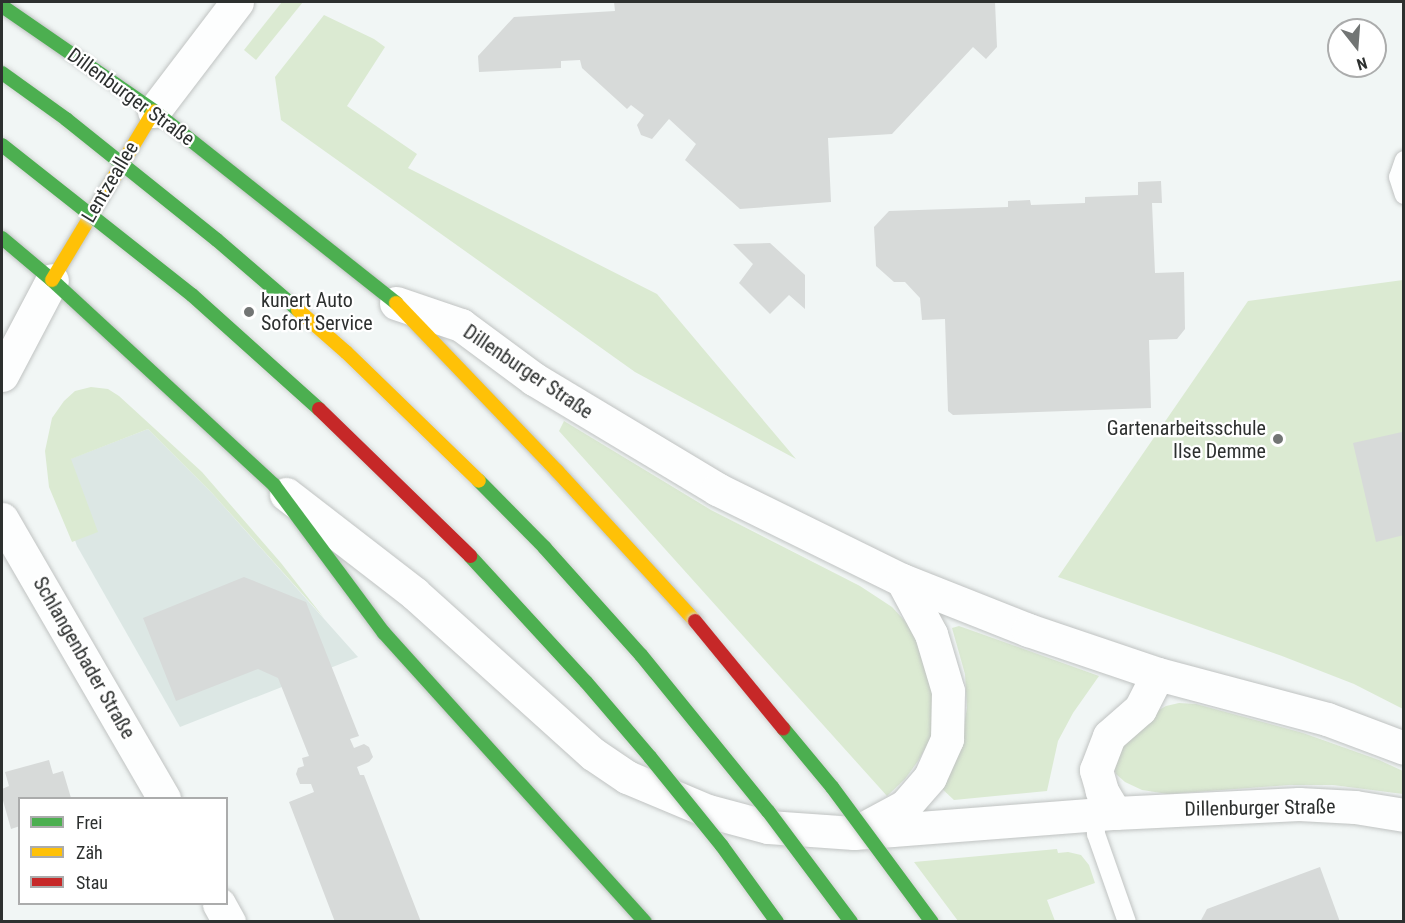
<!DOCTYPE html>
<html>
<head>
<meta charset="utf-8">
<style>
	body { margin:0 }
	#map { position:relative; width:1405px; height:923px; overflow:hidden; background:#f1f6f5; font-family:"Roboto Condensed",sans-serif }
	div>[style] { position:absolute }
	.built>* { inset:0; background:#dce7e4 }
	.green>* { inset:0; background:#dbead2 }
	.building>* { inset:0; background:#d7dad9 }
	.roads { filter:drop-shadow(0 0 2px #c0c3c2) drop-shadow(0 0 2px #c0c3c2) }
	.lane>* { height:18px; margin:-9px; padding:0 9px; transform-origin:9px; border-radius:9px; background:#fdfefe }
	.street>* { height:33px; margin:-16.5px; padding:0 16.5px; transform-origin:16.5px; border-radius:16.5px; background:#fdfefe }
	.fast>* { height:14px; margin:-7px; padding:0 7px; transform-origin:7px; border-radius:7px; background:#4caf50 }
	.slow>* { height:14px; margin:-7px; padding:0 7px; transform-origin:7px; border-radius:7px; background:#ffc107 }
	.bridges { filter:drop-shadow(0 0 2px #d0d2d1) drop-shadow(0 0 2px #d0d2d1) }
	.fast-bridge>* { height:14px; margin:-7px; padding:0 7px; transform-origin:7px; border-radius:7px; background:#4caf50 }
	.slow-bridge>* { height:14px; margin:-7px; padding:0 7px; transform-origin:7px; border-radius:7px; background:#ffc107 }
	.jam-bridge>* { height:14px; margin:-7px; padding:0 7px; transform-origin:7px; border-radius:7px; background:#c62828 }
	.dots>* { width:16px; height:16px; translate:-50% -50%; box-sizing:border-box; border:3px solid #fff; border-radius:50% }
	span { translate:-50% -50%; white-space:nowrap; text-align:center; line-height:1.15; -webkit-text-stroke:4.5px #fff; paint-order:stroke }
	.street-label { font-size:20px; color:#2d302f }
	.poi-label { font-size:20px; color:#2d302f }
	.left { translate:0 -50%; text-align:left }
	.right { translate:-100% -50%; text-align:right }
	.frame { position:absolute; inset:0; border:3px solid #2d302f; pointer-events:none }
	.legend { position:absolute; left:18px; top:797px; width:210px; height:108px; box-sizing:border-box; background:#fff; border:2px solid #abacac; margin:0; padding:8px 10px; list-style:none; font-size:18px; color:#2d302f }
	.legend li { display:flex; align-items:center; gap:12px; height:30px }
	.legend b { width:30px; border:2px solid #abacac }
	.north { position:absolute; left:1327px; top:18px; width:60px; height:60px; box-sizing:border-box; background:#fff; border:2px solid #abacac; border-radius:50%; rotate:163deg; font-size:16px; font-weight:700; line-height:24px; text-align:center; color:#2d302f }
	.north::after { content:''; display:block; margin:auto; width:21px; height:27px; background:#727574; clip-path:polygon(50% 0,100% 100%,50% 72%,0 100%) }
</style>
</head>
<body>
<div id="map">
	<div class="built">
		<i style="clip-path:polygon(148px 429px,212px 493px,358px 657px,180px 727px,77px 546px,70px 526px,70px 459px)"></i>
	</div>
	<div class="green">
		<i style="clip-path:polygon(282px 2px,303px 2px,256px 60px,244px 50px)"></i>
		<i style="clip-path:polygon(324px 15px,374px 39px,385px 47px,347px 106px,417px 154px,408px 168px,657px 294px,796px 459px,635px 372px,281px 120px,275px 77px)"></i>
		<i style="clip-path:polygon(1403px 280px,1403px 709px,1354px 684px,1282px 656px,1058px 577px,1248px 301px)"></i>
		<i style="clip-path:polygon(91px 387px,108px 389px,119px 396px,202px 472px,281px 563px,324px 618px,212px 493px,148px 429px,71px 459px,98px 532px,72px 542px,49px 487px,45px 451px,52px 418px,64px 401px,75px 391px)"></i>
		<i style="clip-path:polygon(564px 421px,711px 510px,860px 586px,892px 607px,915px 632px,927px 656px,935px 719px,930px 740px,918px 761px,905px 779px,887px 796px,559px 431px)"></i>
		<i style="clip-path:polygon(959px 626px,1099px 676px,1073px 713px,1058px 741px,1047px 791px,954px 800px,939px 786px,961px 742px,967px 708px,965px 674px,952px 628px)"></i>
		<i style="clip-path:polygon(1179px 703px,1196px 704px,1303px 733px,1379px 760px,1403px 771px,1403px 794px,1333px 785px,1289px 785px,1168px 794px,1142px 790px,1125px 782px,1116px 774px,1113px 764px,1121px 740px,1154px 713px,1166px 706px)"></i>
		<i style="clip-path:polygon(1057px 849px,1058px 853px,1068px 852px,1081px 855px,1089px 865px,1095px 883px,1047px 900px,1055px 921px,958px 921px,914px 862px)"></i>
	</div>
	<div class="building">
		<i style="clip-path:polygon(614px 2px,995px 2px,997px 47px,986px 59px,973px 47px,892px 134px,828px 138px,831px 202px,740px 209px,685px 160px,696px 144px,669px 119px,652px 139px,641px 135px,637px 125px,644px 115px,631px 105px,627px 109px,582px 68px,580px 60px,561px 61px,561px 68px,479px 72px,478px 56px,514px 17px,615px 11px)"></i>
		<i style="clip-path:polygon(1161px 181px,1162px 203px,1152px 203px,1155px 273px,1184px 272px,1185px 329px,1177px 339px,1149px 340px,1151px 408px,953px 415px,948px 411px,945px 319px,922px 320px,920px 298px,905px 282px,894px 282px,876px 266px,874px 227px,889px 211px,1008px 207px,1008px 201px,1030px 200px,1031px 205px,1085px 203px,1085px 197px,1138px 195px,1138px 182px)"></i>
		<i style="clip-path:polygon(770px 243px,805px 275px,805px 309px,789px 295px,770px 314px,739px 283px,753px 264px,733px 244px)"></i>
		<i style="clip-path:polygon(1402px 432px,1404px 535px,1376px 542px,1353px 443px)"></i>
		<i style="clip-path:polygon(244px 577px,306px 602px,359px 736px,350px 739px,354px 748px,364px 744px,369px 747px,373px 757px,369px 762px,357px 767px,360px 775px,364px 775px,421px 922px,335px 922px,289px 802px,314px 792px,311px 784px,300px 784px,296px 774px,298px 768px,304px 766px,302px 758px,309px 756px,278px 678px,258px 669px,176px 701px,143px 618px)"></i>
		<i style="clip-path:polygon(49px 760px,53px 774px,63px 771px,71px 798px,20px 798px,20px 826px,11px 829px,2px 797px,2px 789px,9px 786px,5px 772px)"></i>
		<i style="clip-path:polygon(1320px 867px,1340px 922px,1200px 922px,1207px 909px)"></i>
	</div>
	<div class="roads">
		<div class="lane">
			<i style="left:1404px;top:160px;width:18px;rotate:109deg"></i>
			<i style="left:1398px;top:177px;width:19px;rotate:72deg"></i>
			<i style="left:1095px;top:815px;width:19px;rotate:87deg"></i>
			<i style="left:1096px;top:834px;width:93px;rotate:70.6deg"></i>
		</div>
		<div class="street">
			<i style="left:154px;top:111px;width:137px;rotate:-52.7deg"></i>
			<i style="left:396px;top:303px;width:69px;rotate:18.7deg"></i>
			<i style="left:461px;top:325px;width:91px;rotate:36.5deg"></i>
			<i style="left:534px;top:379px;width:214px;rotate:31deg"></i>
			<i style="left:717px;top:489px;width:206px;rotate:26.2deg"></i>
			<i style="left:902px;top:580px;width:136px;rotate:21.6deg"></i>
			<i style="left:1028px;top:630px;width:137px;rotate:18.7deg"></i>
			<i style="left:1158px;top:674px;width:175px;rotate:14.9deg"></i>
			<i style="left:1327px;top:719px;width:82px;rotate:20.6deg"></i>
			<i style="left:2px;top:375px;width:107px;rotate:-62.2deg"></i>
			<i style="left:286px;top:494px;width:162px;rotate:37.7deg"></i>
			<i style="left:414px;top:593px;width:241px;rotate:42deg"></i>
			<i style="left:593px;top:754px;width:41px;rotate:34.1deg"></i>
			<i style="left:627px;top:777px;width:88px;rotate:22.8deg"></i>
			<i style="left:708px;top:811px;width:62px;rotate:14.9deg"></i>
			<i style="left:768px;top:827px;width:86px;rotate:4deg"></i>
			<i style="left:854px;top:833px;width:262px;rotate:-4.4deg"></i>
			<i style="left:1115px;top:813px;width:184px;rotate:-2.8deg"></i>
			<i style="left:1299px;top:804px;width:56px;rotate:3.1deg"></i>
			<i style="left:1355px;top:807px;width:50px;rotate:9.3deg"></i>
			<i style="left:2px;top:519px;width:323px;rotate:59.9deg"></i>
			<i style="left:1115px;top:813px;width:26px;rotate:-121deg"></i>
			<i style="left:1102px;top:791px;width:22px;rotate:-106deg"></i>
			<i style="left:1096px;top:770px;width:36px;rotate:-69deg"></i>
			<i style="left:1109px;top:736px;width:41px;rotate:-41.1deg"></i>
			<i style="left:1140px;top:709px;width:39px;rotate:-63deg"></i>
			<i style="left:864px;top:828px;width:47px;rotate:-28.2deg"></i>
			<i style="left:905px;top:806px;width:38px;rotate:-49deg"></i>
			<i style="left:930px;top:777px;width:42px;rotate:-65.9deg"></i>
			<i style="left:947px;top:739px;width:48px;rotate:-88.8deg"></i>
			<i style="left:948px;top:691px;width:59px;rotate:-106.6deg"></i>
			<i style="left:931px;top:634px;width:61px;rotate:-118.2deg"></i>
			<i style="left:219px;top:904px;width:21px;rotate:61deg"></i>
		</div>
		<div class="fast">
			<i style="left:2px;top:6px;width:185px;rotate:34.6deg"></i>
			<i style="left:154px;top:111px;width:309px;rotate:38.4deg"></i>
			<i style="left:2px;top:238px;width:65px;rotate:40deg"></i>
			<i style="left:52px;top:280px;width:302px;rotate:42.7deg"></i>
			<i style="left:274px;top:485px;width:184px;rotate:53.4deg"></i>
			<i style="left:384px;top:633px;width:389px;rotate:47.9deg"></i>
		</div>
		<div class="slow">
			<i style="left:52px;top:280px;width:197px;rotate:-58.9deg"></i>
			<i style="left:396px;top:303px;width:233px;rotate:46.2deg"></i>
			<i style="left:557px;top:471px;width:204px;rotate:47.4deg"></i>
		</div>
	</div>
	<div class="bridges">
		<div class="fast-bridge">
			<i style="left:2px;top:73px;width:79px;rotate:35.7deg"></i>
			<i style="left:66px;top:119px;width:193px;rotate:38.7deg"></i>
			<i style="left:217px;top:240px;width:107px;rotate:40.8deg"></i>
			<i style="left:2px;top:145px;width:242px;rotate:38.3deg"></i>
			<i style="left:192px;top:295px;width:171px;rotate:41.9deg"></i>
			<i style="left:479px;top:481px;width:93px;rotate:45.4deg"></i>
			<i style="left:544px;top:547px;width:145px;rotate:48.1deg"></i>
			<i style="left:641px;top:655px;width:201px;rotate:50.9deg"></i>
			<i style="left:768px;top:811px;width:139px;rotate:53.2deg"></i>
			<i style="left:470px;top:556px;width:171px;rotate:47.4deg"></i>
			<i style="left:586px;top:682px;width:99px;rotate:49.5deg"></i>
			<i style="left:650px;top:757px;width:114px;rotate:51deg"></i>
			<i style="left:722px;top:846px;width:94px;rotate:54.1deg"></i>
			<i style="left:783px;top:728px;width:77px;rotate:50.3deg"></i>
			<i style="left:832px;top:787px;width:168px;rotate:53.5deg"></i>
		</div>
		<div class="slow-bridge">
			<i style="left:298px;top:310px;width:64px;rotate:41.2deg"></i>
			<i style="left:346px;top:352px;width:185px;rotate:44.1deg"></i>
		</div>
		<div class="jam-bridge">
			<i style="left:319px;top:409px;width:211px;rotate:44.2deg"></i>
			<i style="left:695px;top:621px;width:139px;rotate:50.6deg"></i>
		</div>
	</div>
	<div class="dots">
		<i style="left:249px;top:312px;background:#727574"></i>
		<i style="left:1278px;top:439px;background:#727574"></i>
	</div>
	<div class="street-label">
		<span style="left:131px;top:97px;rotate:36deg">Dillenburger Straße</span>
		<span style="left:110px;top:182px;rotate:-59deg">Lentzeallee</span>
		<span style="left:528px;top:372px;rotate:34deg">Dillenburger Straße</span>
		<span style="left:84px;top:658px;rotate:60deg">Schlangenbader Straße</span>
		<span style="left:1260px;top:808px;rotate:-1deg">Dillenburger Straße</span>
	</div>
	<div class="poi-label">
		<span class="left" style="left:261px;top:312px">kunert Auto<br>Sofort Service</span>
		<span class="right" style="left:1266px;top:440px">Gartenarbeitsschule<br>Ilse Demme</span>
	</div>
	<div class="frame"></div>
	<ul class="legend">
	<li><b style="height:8px;background:#4caf50"></b>Frei</li>
	<li><b style="height:8px;background:#ffc107"></b>Zäh</li>
	<li><b style="height:8px;background:#c62828"></b>Stau</li>
	</ul>
	<div class="north">N</div>
</div>
</body>
</html>
